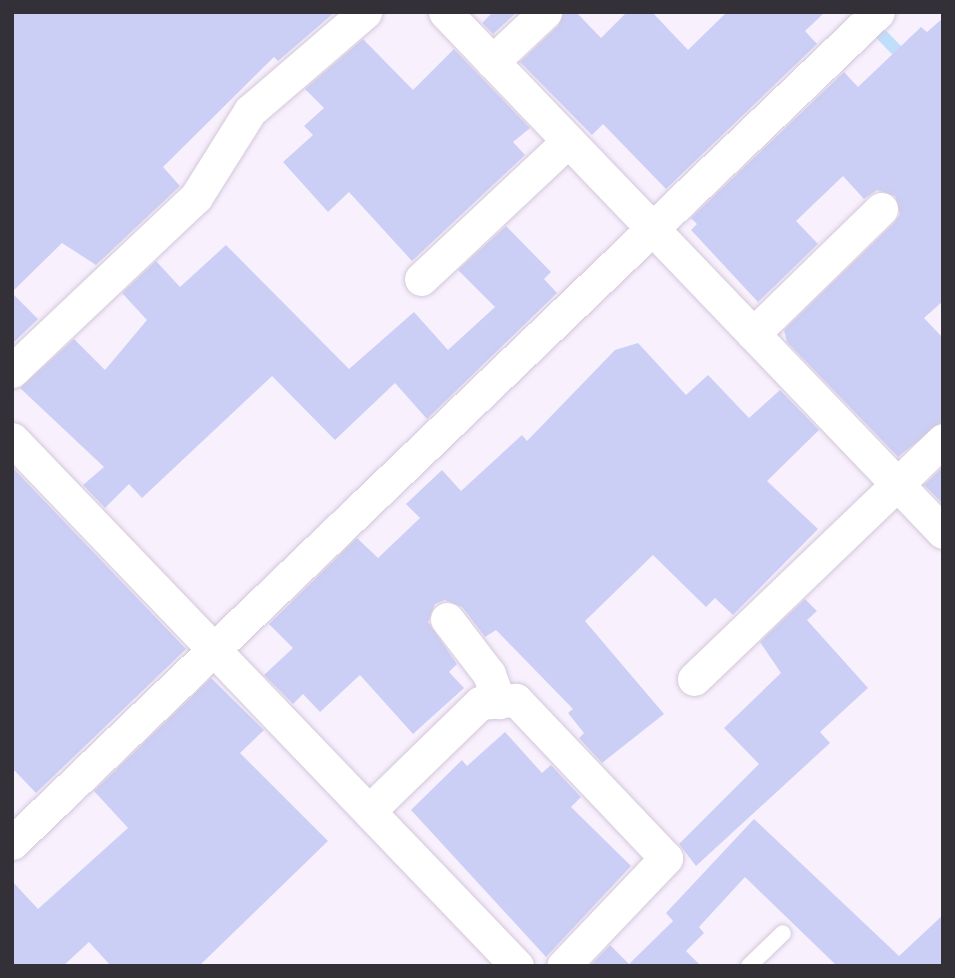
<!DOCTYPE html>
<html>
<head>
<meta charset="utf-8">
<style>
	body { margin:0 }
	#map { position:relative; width:955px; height:978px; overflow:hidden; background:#f8f0fd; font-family:Helvetica,sans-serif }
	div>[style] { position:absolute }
	.stream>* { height:12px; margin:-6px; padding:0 6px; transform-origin:6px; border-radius:6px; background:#bfdefc }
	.building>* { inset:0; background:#cbcff5 }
	.roads { filter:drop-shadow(0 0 2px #d3c7da) drop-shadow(0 0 2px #d3c7da) }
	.lane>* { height:16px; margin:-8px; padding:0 8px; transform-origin:8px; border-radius:8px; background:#fff }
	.street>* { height:33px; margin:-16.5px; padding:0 16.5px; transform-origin:16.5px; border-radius:16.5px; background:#fff }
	span { translate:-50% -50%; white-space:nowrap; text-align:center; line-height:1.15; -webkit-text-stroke:7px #fff; paint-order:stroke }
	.frame { position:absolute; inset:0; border:14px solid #343037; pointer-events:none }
</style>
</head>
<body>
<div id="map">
	<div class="stream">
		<i style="left:875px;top:28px;width:46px;rotate:45.9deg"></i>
	</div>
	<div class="building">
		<i style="clip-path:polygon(12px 12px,335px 12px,278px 61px,274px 57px,163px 167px,180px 186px,96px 265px,62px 243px,12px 292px)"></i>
		<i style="clip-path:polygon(493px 12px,517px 12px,493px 34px,482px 23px)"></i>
		<i style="clip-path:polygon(564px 12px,576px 12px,601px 38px,627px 12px,652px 12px,688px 50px,727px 12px,825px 12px,805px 31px,817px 44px,666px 189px,603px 124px,592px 135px,520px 62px,558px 26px)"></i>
		<i style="clip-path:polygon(943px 18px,943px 301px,924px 318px,943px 338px,943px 421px,898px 457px,787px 342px,784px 330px,894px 223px,900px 214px,895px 196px,877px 190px,864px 199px,843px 176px,796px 221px,818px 244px,758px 302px,691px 230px,697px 224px,691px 218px,844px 72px,858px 87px,921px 27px,927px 32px)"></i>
		<i style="clip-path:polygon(363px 39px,413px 90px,454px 49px,530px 128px,513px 142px,525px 155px,412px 261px,349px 192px,328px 212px,283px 162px,313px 135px,304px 126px,324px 108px,305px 89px)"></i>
		<i style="clip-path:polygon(506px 226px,551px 272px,544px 279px,557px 293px,427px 419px,395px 383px,335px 440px,272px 376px,142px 498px,129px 484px,105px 508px,83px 485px,104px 467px,20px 388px,74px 339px,105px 370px,147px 320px,122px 293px,156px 261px,180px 287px,226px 245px,349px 369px,414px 312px,448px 350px,495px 307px,458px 270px)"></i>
		<i style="clip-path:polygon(12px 293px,38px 319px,12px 344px)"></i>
		<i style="clip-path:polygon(638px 343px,686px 395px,708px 375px,749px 418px,780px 390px,819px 430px,767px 481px,818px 529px,733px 615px,715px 598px,706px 607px,653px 555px,585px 621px,664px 714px,602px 763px,579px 738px,584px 733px,568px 713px,573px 709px,496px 630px,485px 637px,462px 607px,445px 600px,435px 604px,428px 622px,457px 664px,449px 672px,464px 688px,413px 734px,360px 675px,320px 712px,303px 694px,293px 704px,264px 675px,293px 648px,269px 624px,357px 538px,378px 558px,420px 518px,406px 504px,442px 470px,461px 491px,522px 435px,527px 441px,615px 350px)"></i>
		<i style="clip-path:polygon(12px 467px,186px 649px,36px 793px,12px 768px)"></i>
		<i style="clip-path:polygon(943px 467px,943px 504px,924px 485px)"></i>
		<i style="clip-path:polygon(805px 599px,817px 611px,807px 620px,868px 688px,820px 732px,830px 743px,696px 866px,679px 844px,759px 764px,724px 728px,781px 673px,760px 642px)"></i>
		<i style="clip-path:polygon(211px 678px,264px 730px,240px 753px,328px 841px,199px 966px,111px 966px,89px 942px,63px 966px,12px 966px,12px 881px,38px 909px,128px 828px,94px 791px)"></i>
		<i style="clip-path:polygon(505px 732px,542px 773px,551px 765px,581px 797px,571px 807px,631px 866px,546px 957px,411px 810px,462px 760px,467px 766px)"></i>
		<i style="clip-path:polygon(754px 819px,899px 956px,943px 915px,943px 966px,837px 966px,745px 877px,699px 927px,704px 933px,686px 951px,701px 966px,590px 966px,610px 945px,629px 964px,673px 921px,666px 913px)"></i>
	</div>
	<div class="roads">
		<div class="lane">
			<i style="left:749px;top:966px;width:47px;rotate:-44.1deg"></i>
		</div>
		<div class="street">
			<i style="left:445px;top:12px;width:720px;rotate:46.24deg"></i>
			<i style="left:492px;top:62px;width:73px;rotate:-43.3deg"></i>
			<i style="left:421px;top:279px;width:202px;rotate:-43.2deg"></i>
			<i style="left:753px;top:334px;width:179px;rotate:-44.3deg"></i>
			<i style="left:12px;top:371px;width:253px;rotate:-43.4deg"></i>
			<i style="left:196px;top:197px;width:102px;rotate:-57.9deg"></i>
			<i style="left:250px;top:111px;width:152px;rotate:-40.7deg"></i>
			<i style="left:12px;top:439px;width:730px;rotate:46.22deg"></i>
			<i style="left:447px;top:619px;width:69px;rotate:52.6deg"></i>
			<i style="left:489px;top:674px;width:30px;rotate:70deg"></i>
			<i style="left:694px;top:679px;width:345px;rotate:-43.8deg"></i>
			<i style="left:369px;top:811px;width:155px;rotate:-44.2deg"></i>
			<i style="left:480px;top:703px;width:36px;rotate:-5deg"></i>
			<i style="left:516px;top:700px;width:218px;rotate:46.5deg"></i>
			<i style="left:666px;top:858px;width:149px;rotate:133.6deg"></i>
			<i style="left:12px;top:843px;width:1200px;rotate:-43.82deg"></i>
		</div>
	</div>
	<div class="frame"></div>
</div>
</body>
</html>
